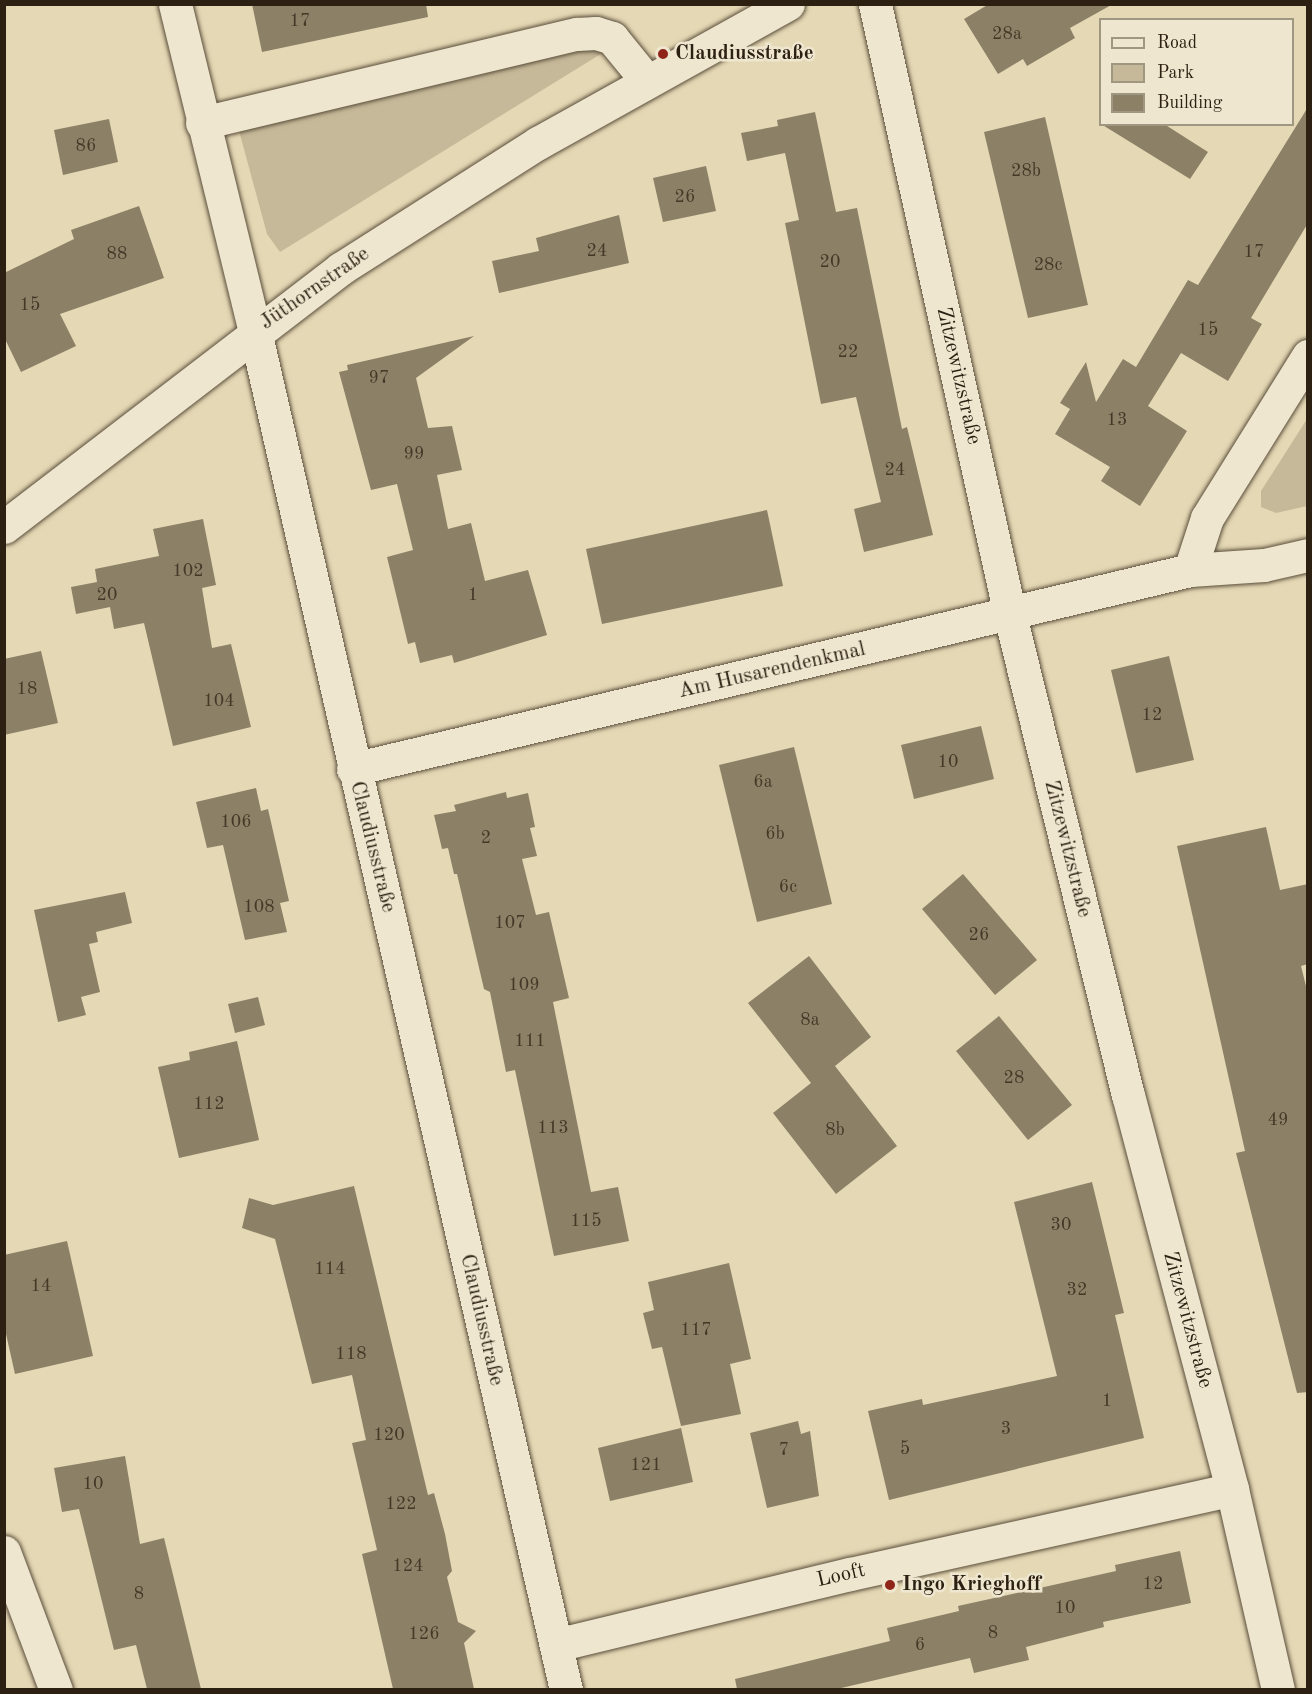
<!DOCTYPE html>
<html>
<head>
<meta charset="utf-8">
<style>
	body { margin:0 }
	#map { position:relative; width:1312px; height:1694px; overflow:hidden; background:#e5d8b5; font-family:"Old Standard TT",serif }
	div>[style] { position:absolute }
	.green>* { inset:0; background:#c6b999 }
	.building>* { inset:0; background:#8c8067 }
	.roads { filter:drop-shadow(0 0 2px #5a4e3b) drop-shadow(0 0 2px #5a4e3b) }
	.street>* { height:33px; margin:-16.5px; padding:0 16.5px; transform-origin:16.5px; border-radius:16.5px; background:#eee6cf }
	.secondary>* { height:33px; margin:-16.5px; padding:0 16.5px; transform-origin:16.5px; border-radius:16.5px; background:#eee6cf }
	.dots>* { width:16px; height:16px; translate:-50% -50%; box-sizing:border-box; border:3px solid #eee6cf; border-radius:50% }
	span { translate:-50% -50%; white-space:nowrap; text-align:center; line-height:1.15; -webkit-text-stroke:5px #eee6cf; paint-order:stroke }
	.number-label { font-size:18px; color:#443827 }
	.number-label span { -webkit-text-stroke-width:0 }
	.poi-label { font-size:21px; color:#2c2012; font-weight:700 }
	.left { translate:0 -50%; text-align:left }
	.street-label { font-size:21px; color:#2c2012 }
	.frame { position:absolute; inset:0; border:6px solid #2c2012; pointer-events:none }
	.legend { position:absolute; left:1099px; top:18px; width:195px; height:108px; box-sizing:border-box; background:#eee6cf; border:2px solid #a09783; margin:0; padding:8px 10px; list-style:none; font-size:18px; color:#2c2012 }
	.legend li { display:flex; align-items:center; gap:12px; height:30px }
	.legend b { width:30px; border:2px solid #a09783 }
</style>
</head>
<body>
<div id="map">
	<div class="green">
		<i style="clip-path:polygon(579px 45px,604px 52px,280px 252px,267px 234px,238px 127px)"></i>
		<i style="clip-path:polygon(1307px 419px,1307px 506px,1276px 513px,1261px 507px,1261px 491px)"></i>
	</div>
	<div class="building">
		<i style="clip-path:polygon(252px 4px,426px 4px,428px 17px,262px 52px)"></i>
		<i style="clip-path:polygon(989px 4px,1113px 4px,1070px 28px,1075px 38px,1027px 66px,1023px 59px,998px 74px,964px 19px)"></i>
		<i style="clip-path:polygon(1308px 107px,1308px 223px,1251px 318px,1262px 324px,1228px 381px,1181px 353px,1148px 406px,1187px 431px,1140px 506px,1101px 481px,1110px 467px,1055px 434px,1070px 409px,1060px 403px,1086px 362px,1096px 402px,1123px 359px,1136px 367px,1188px 280px,1198px 285px)"></i>
		<i style="clip-path:polygon(815px 112px,836px 212px,857px 208px,902px 429px,907px 427px,933px 535px,864px 552px,854px 509px,881px 502px,856px 397px,821px 404px,785px 223px,799px 220px,785px 153px,747px 161px,741px 133px,778px 126px,777px 120px)"></i>
		<i style="clip-path:polygon(1045px 117px,1088px 305px,1028px 318px,984px 132px)"></i>
		<i style="clip-path:polygon(109px 119px,118px 162px,63px 175px,54px 130px)"></i>
		<i style="clip-path:polygon(1101px 124px,1164px 124px,1208px 152px,1190px 179px)"></i>
		<i style="clip-path:polygon(706px 166px,716px 211px,663px 222px,653px 178px)"></i>
		<i style="clip-path:polygon(139px 206px,164px 278px,60px 314px,76px 346px,21px 372px,4px 337px,4px 273px,74px 239px,71px 230px)"></i>
		<i style="clip-path:polygon(619px 215px,629px 263px,499px 293px,492px 261px,539px 251px,536px 238px)"></i>
		<i style="clip-path:polygon(474px 336px,416px 378px,428px 428px,452px 426px,462px 470px,437px 475px,448px 529px,471px 523px,485px 581px,528px 570px,547px 635px,454px 663px,452px 655px,420px 663px,415px 642px,408px 644px,387px 557px,413px 550px,397px 484px,371px 490px,339px 372px,348px 370px,347px 365px)"></i>
		<i style="clip-path:polygon(767px 510px,783px 586px,602px 624px,586px 549px)"></i>
		<i style="clip-path:polygon(203px 519px,216px 585px,202px 588px,212px 648px,231px 644px,251px 727px,173px 746px,144px 623px,114px 629px,110px 607px,76px 614px,71px 587px,97px 582px,95px 569px,159px 556px,153px 529px)"></i>
		<i style="clip-path:polygon(41px 651px,58px 723px,4px 735px,4px 659px)"></i>
		<i style="clip-path:polygon(1169px 656px,1194px 760px,1136px 773px,1111px 670px)"></i>
		<i style="clip-path:polygon(981px 726px,994px 779px,914px 799px,901px 745px)"></i>
		<i style="clip-path:polygon(794px 747px,832px 904px,757px 922px,719px 765px)"></i>
		<i style="clip-path:polygon(256px 788px,261px 811px,268px 809px,289px 901px,280px 903px,287px 932px,245px 940px,223px 845px,207px 848px,196px 802px)"></i>
		<i style="clip-path:polygon(506px 792px,507px 798px,528px 793px,535px 827px,530px 828px,537px 856px,522px 859px,536px 915px,549px 912px,569px 998px,553px 1002px,591px 1192px,618px 1187px,629px 1241px,554px 1256px,515px 1070px,506px 1072px,490px 992px,484px 989px,457px 874px,454px 874px,448px 848px,442px 849px,434px 815px,456px 811px,454px 805px)"></i>
		<i style="clip-path:polygon(1266px 827px,1280px 890px,1308px 884px,1308px 964px,1301px 966px,1308px 994px,1308px 1392px,1297px 1393px,1236px 1153px,1245px 1151px,1177px 846px)"></i>
		<i style="clip-path:polygon(963px 874px,1037px 960px,995px 995px,922px 909px)"></i>
		<i style="clip-path:polygon(125px 892px,132px 923px,96px 932px,98px 942px,89px 944px,100px 992px,81px 997px,86px 1015px,58px 1022px,34px 910px)"></i>
		<i style="clip-path:polygon(809px 956px,871px 1037px,835px 1066px,897px 1146px,836px 1194px,773px 1113px,811px 1083px,748px 1003px)"></i>
		<i style="clip-path:polygon(258px 997px,265px 1025px,235px 1033px,228px 1004px)"></i>
		<i style="clip-path:polygon(999px 1016px,1072px 1105px,1028px 1140px,956px 1051px)"></i>
		<i style="clip-path:polygon(237px 1041px,259px 1140px,179px 1158px,158px 1067px,190px 1060px,189px 1052px)"></i>
		<i style="clip-path:polygon(1092px 1182px,1124px 1313px,1115px 1315px,1144px 1438px,889px 1500px,868px 1411px,922px 1399px,923px 1405px,1057px 1376px,1014px 1202px)"></i>
		<i style="clip-path:polygon(354px 1186px,428px 1495px,434px 1493px,445px 1534px,452px 1571px,447px 1577px,458px 1622px,476px 1631px,464px 1643px,474px 1689px,393px 1689px,362px 1554px,377px 1550px,352px 1443px,366px 1440px,352px 1375px,312px 1384px,275px 1239px,242px 1228px,249px 1198px,273px 1205px)"></i>
		<i style="clip-path:polygon(67px 1241px,93px 1356px,15px 1374px,4px 1325px,4px 1255px)"></i>
		<i style="clip-path:polygon(729px 1263px,751px 1359px,730px 1364px,741px 1414px,681px 1426px,662px 1347px,652px 1349px,643px 1313px,654px 1310px,648px 1282px)"></i>
		<i style="clip-path:polygon(798px 1421px,801px 1434px,810px 1431px,819px 1496px,767px 1508px,750px 1433px)"></i>
		<i style="clip-path:polygon(681px 1428px,693px 1482px,610px 1501px,598px 1448px)"></i>
		<i style="clip-path:polygon(125px 1456px,140px 1544px,164px 1538px,201px 1689px,147px 1689px,136px 1645px,114px 1650px,79px 1509px,62px 1512px,54px 1468px)"></i>
		<i style="clip-path:polygon(1180px 1551px,1191px 1603px,1103px 1622px,1104px 1627px,1026px 1647px,1029px 1660px,974px 1673px,970px 1658px,837px 1689px,737px 1689px,735px 1679px,890px 1641px,887px 1628px,959px 1611px,958px 1606px,1116px 1571px,1115px 1565px)"></i>
	</div>
	<div class="roads">
		<div class="street">
			<i style="left:175px;top:4px;width:337px;rotate:76.3deg"></i>
			<i style="left:255px;top:331px;width:1394px;rotate:77.11deg"></i>
			<i style="left:875px;top:4px;width:626px;rotate:77.54deg"></i>
			<i style="left:1010px;top:615px;width:494px;rotate:76.2deg"></i>
			<i style="left:1128px;top:1095px;width:407px;rotate:75.2deg"></i>
			<i style="left:1232px;top:1489px;width:206px;rotate:77.1deg"></i>
			<i style="left:202px;top:123px;width:385px;rotate:-13.4deg"></i>
			<i style="left:577px;top:34px;width:19px;rotate:-3deg"></i>
			<i style="left:596px;top:33px;width:17px;rotate:17deg"></i>
			<i style="left:612px;top:38px;width:55px;rotate:50.9deg"></i>
			<i style="left:1190px;top:570px;width:55px;rotate:-71.9deg"></i>
			<i style="left:1207px;top:518px;width:191px;rotate:-58.1deg"></i>
			<i style="left:353px;top:769px;width:860px;rotate:-13.37deg"></i>
			<i style="left:1190px;top:570px;width:74px;rotate:-3.9deg"></i>
			<i style="left:1264px;top:565px;width:45px;rotate:-12.8deg"></i>
			<i style="left:4px;top:1552px;width:147px;rotate:69.4deg"></i>
			<i style="left:556px;top:1645px;width:302px;rotate:-13.6deg"></i>
			<i style="left:850px;top:1574px;width:391px;rotate:-12.5deg"></i>
		</div>
		<div class="secondary">
			<i style="left:4px;top:527px;width:424px;rotate:-37.5deg"></i>
			<i style="left:340px;top:269px;width:235px;rotate:-32.5deg"></i>
			<i style="left:538px;top:143px;width:286px;rotate:-29.1deg"></i>
		</div>
	</div>
	<div class="dots">
		<i style="left:663px;top:54px;background:#8f2418"></i>
		<i style="left:890px;top:1585px;background:#8f2418"></i>
	</div>
	<div class="number-label">
		<span style="left:300px;top:21px">17</span>
		<span style="left:1007px;top:34px">28a</span>
		<span style="left:86px;top:146px">86</span>
		<span style="left:1026px;top:171px">28b</span>
		<span style="left:685px;top:197px">26</span>
		<span style="left:597px;top:251px">24</span>
		<span style="left:1254px;top:252px">17</span>
		<span style="left:117px;top:254px">88</span>
		<span style="left:830px;top:262px">20</span>
		<span style="left:1048px;top:265px">28c</span>
		<span style="left:30px;top:305px">15</span>
		<span style="left:1208px;top:330px">15</span>
		<span style="left:848px;top:352px">22</span>
		<span style="left:379px;top:378px">97</span>
		<span style="left:1117px;top:420px">13</span>
		<span style="left:414px;top:454px">99</span>
		<span style="left:895px;top:470px">24</span>
		<span style="left:188px;top:571px">102</span>
		<span style="left:107px;top:595px">20</span>
		<span style="left:473px;top:595px">1</span>
		<span style="left:27px;top:689px">18</span>
		<span style="left:219px;top:701px">104</span>
		<span style="left:1152px;top:715px">12</span>
		<span style="left:948px;top:762px">10</span>
		<span style="left:763px;top:782px">6a</span>
		<span style="left:236px;top:822px">106</span>
		<span style="left:775px;top:834px">6b</span>
		<span style="left:486px;top:838px">2</span>
		<span style="left:788px;top:887px">6c</span>
		<span style="left:259px;top:907px">108</span>
		<span style="left:510px;top:923px">107</span>
		<span style="left:979px;top:935px">26</span>
		<span style="left:524px;top:985px">109</span>
		<span style="left:810px;top:1020px">8a</span>
		<span style="left:530px;top:1041px">111</span>
		<span style="left:1014px;top:1078px">28</span>
		<span style="left:209px;top:1104px">112</span>
		<span style="left:1278px;top:1120px">49</span>
		<span style="left:553px;top:1128px">113</span>
		<span style="left:835px;top:1130px">8b</span>
		<span style="left:586px;top:1221px">115</span>
		<span style="left:1061px;top:1225px">30</span>
		<span style="left:330px;top:1269px">114</span>
		<span style="left:41px;top:1286px">14</span>
		<span style="left:1077px;top:1290px">32</span>
		<span style="left:696px;top:1330px">117</span>
		<span style="left:351px;top:1354px">118</span>
		<span style="left:1107px;top:1401px">1</span>
		<span style="left:1006px;top:1429px">3</span>
		<span style="left:389px;top:1435px">120</span>
		<span style="left:905px;top:1449px">5</span>
		<span style="left:784px;top:1450px">7</span>
		<span style="left:646px;top:1465px">121</span>
		<span style="left:93px;top:1484px">10</span>
		<span style="left:401px;top:1504px">122</span>
		<span style="left:408px;top:1566px">124</span>
		<span style="left:1153px;top:1584px">12</span>
		<span style="left:139px;top:1594px">8</span>
		<span style="left:1065px;top:1608px">10</span>
		<span style="left:993px;top:1633px">8</span>
		<span style="left:424px;top:1634px">126</span>
		<span style="left:920px;top:1645px">6</span>
	</div>
	<div class="poi-label">
		<span class="left" style="left:675px;top:54px">Claudiusstraße</span>
		<span class="left" style="left:902px;top:1585px">Ingo Krieghoff</span>
	</div>
	<div class="street-label">
		<span style="left:315px;top:289px;rotate:-35deg">Jüthornstraße</span>
		<span style="left:958px;top:376px;rotate:77deg">Zitzewitzstraße</span>
		<span style="left:772px;top:671px;rotate:-13deg">Am Husarendenkmal</span>
		<span style="left:372px;top:847px;rotate:76deg">Claudiusstraße</span>
		<span style="left:1067px;top:849px;rotate:76deg">Zitzewitzstraße</span>
		<span style="left:481px;top:1320px;rotate:77deg">Claudiusstraße</span>
		<span style="left:1187px;top:1320px;rotate:75deg">Zitzewitzstraße</span>
		<span style="left:841px;top:1576px;rotate:-13deg">Looft</span>
	</div>
	<div class="frame"></div>
	<ul class="legend">
	<li><b style="height:8px;background:#eee6cf"></b>Road</li>
	<li><b style="height:16px;background:#c6b999"></b>Park</li>
	<li><b style="height:16px;background:#8c8067"></b>Building</li>
	</ul>
</div>
</body>
</html>
